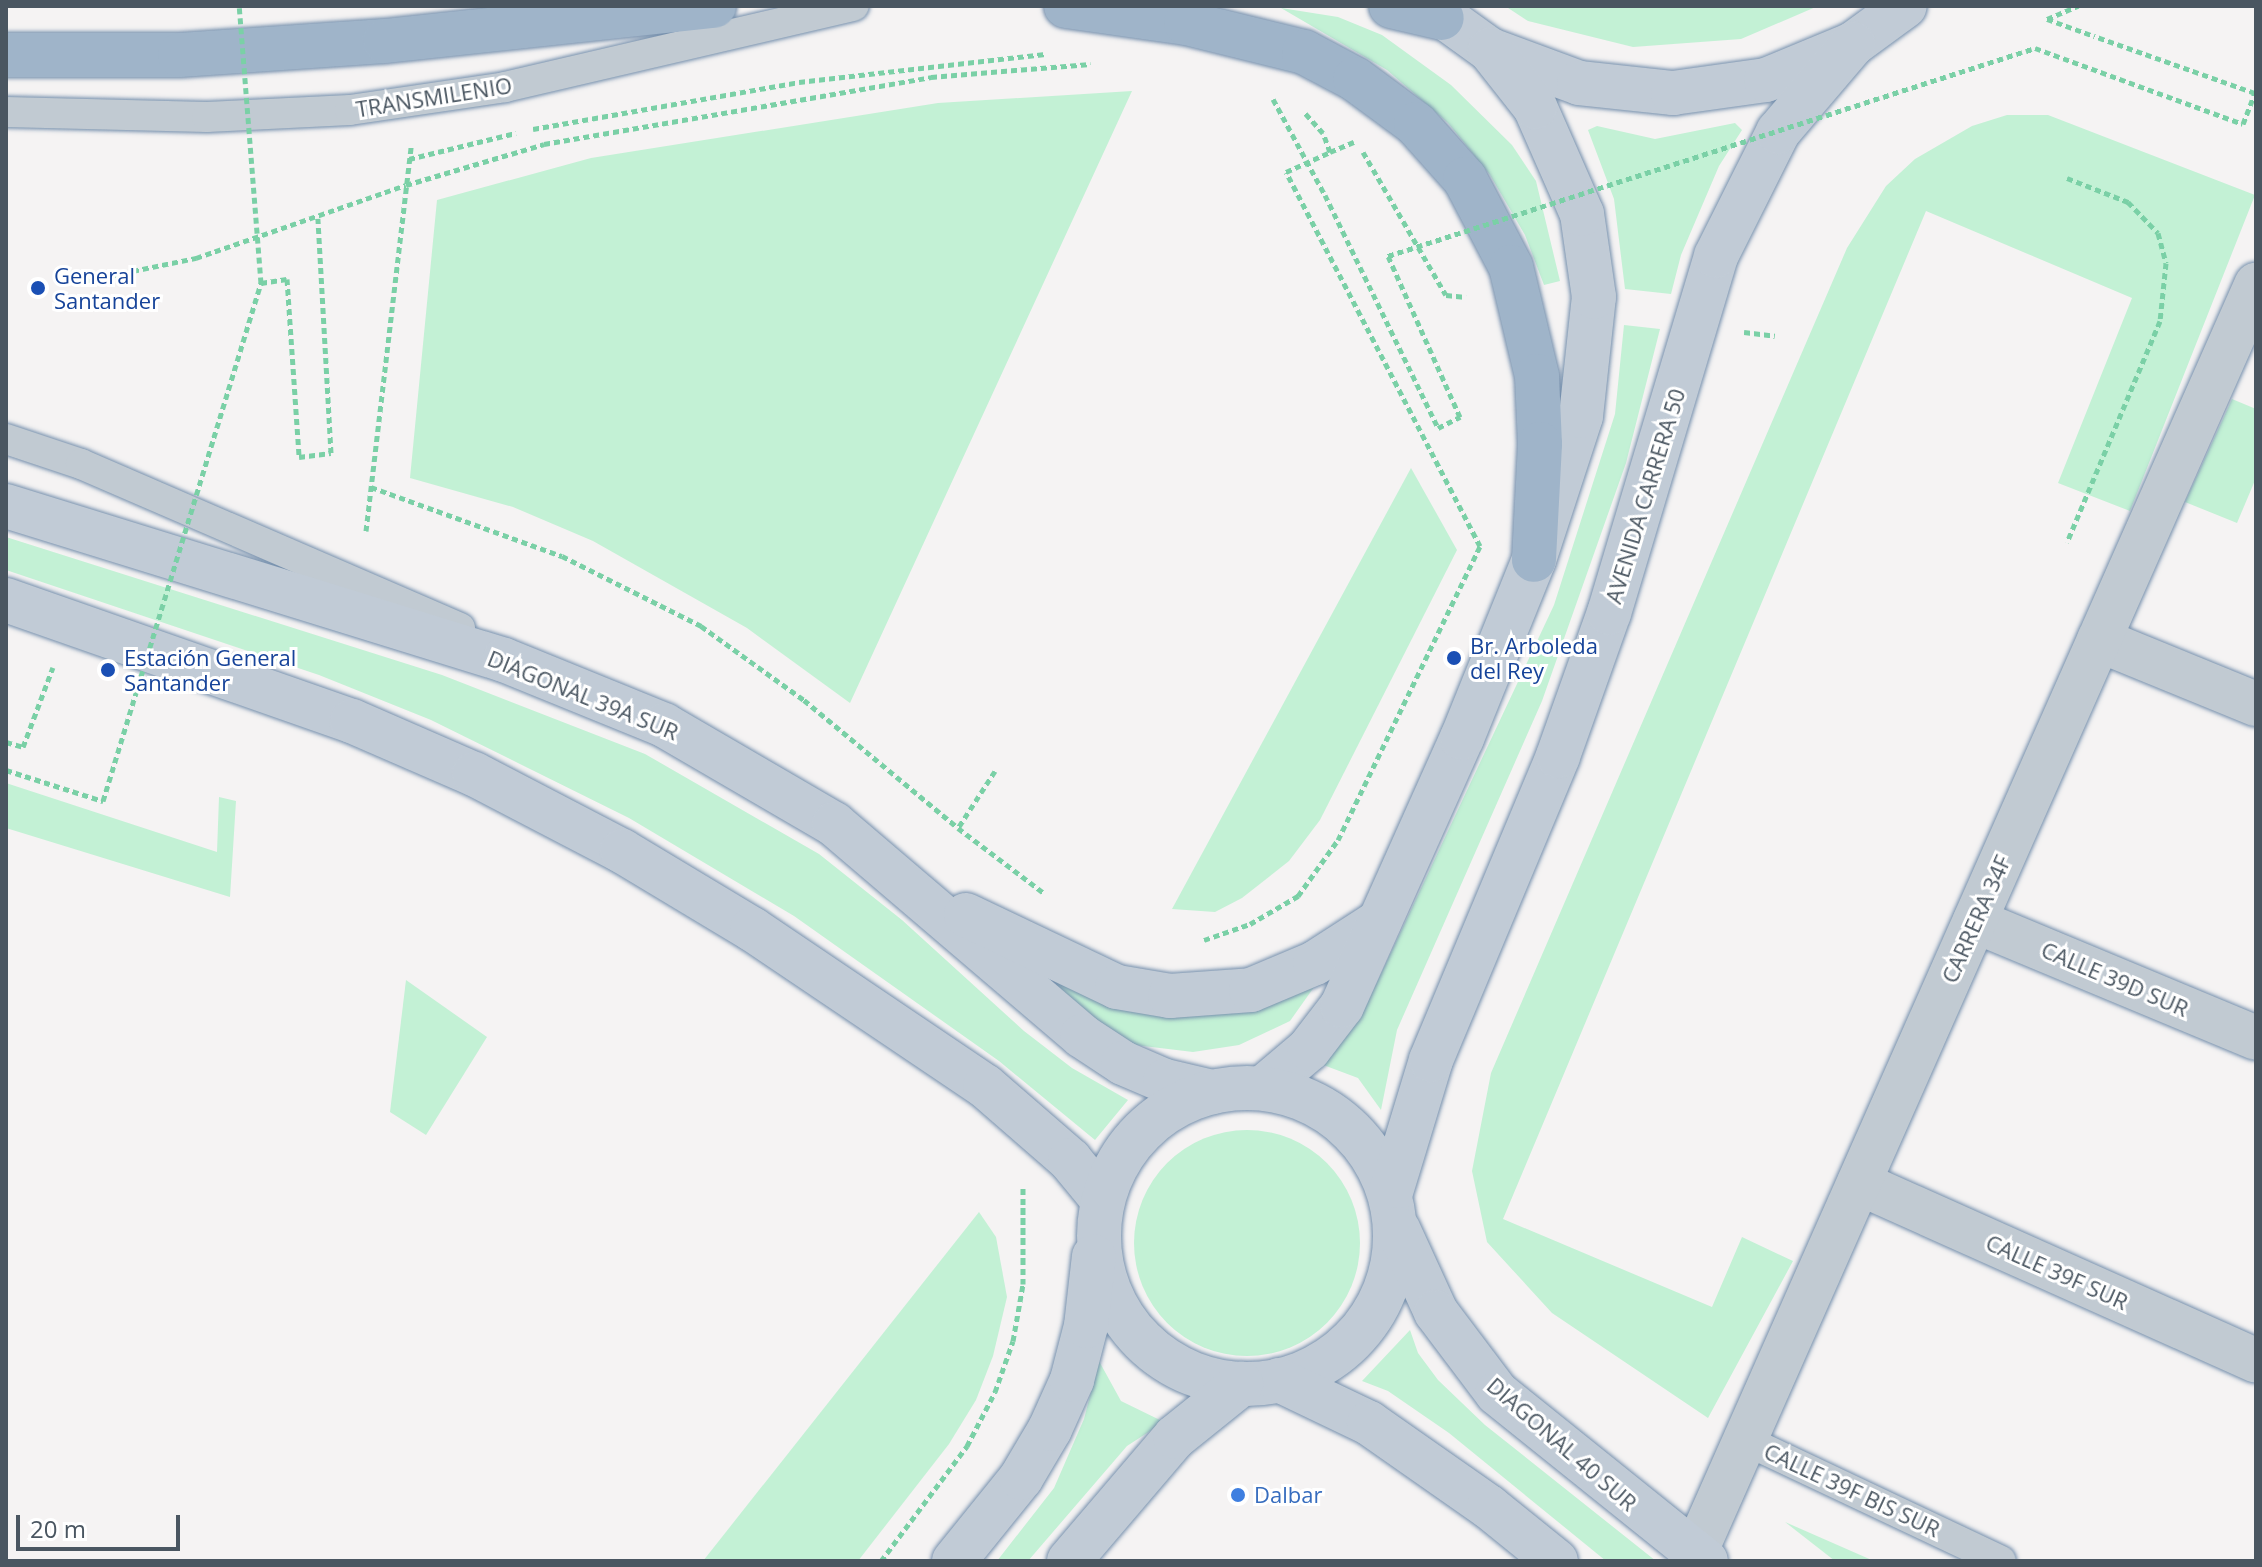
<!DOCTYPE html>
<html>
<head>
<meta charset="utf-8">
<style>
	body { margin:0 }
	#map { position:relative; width:2262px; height:1567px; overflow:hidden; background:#f5f3f3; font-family:"Open Sans",sans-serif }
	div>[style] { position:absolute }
	.green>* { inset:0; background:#c3f1d5 }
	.round { border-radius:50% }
	.path>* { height:5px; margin-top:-2.5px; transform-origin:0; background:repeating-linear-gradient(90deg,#7ad0a6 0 6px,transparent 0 10px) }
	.roads { filter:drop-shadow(0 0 2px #7690ad) drop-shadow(0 0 2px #7690ad) }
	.service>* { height:30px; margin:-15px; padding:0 15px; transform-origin:15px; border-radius:15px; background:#c1cad2 }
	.minor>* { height:44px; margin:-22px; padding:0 22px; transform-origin:22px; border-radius:22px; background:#c1cad2 }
	.secondary>* { height:44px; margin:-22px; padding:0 22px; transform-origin:22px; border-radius:22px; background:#c1cbd6 }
	.secondary>.ring { margin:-22px; padding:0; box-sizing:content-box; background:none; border:44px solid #c1cbd6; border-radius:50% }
	.trunk>* { height:44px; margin:-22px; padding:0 22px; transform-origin:22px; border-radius:22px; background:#9fb4c9 }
	.path-bridge>* { height:5px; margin-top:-2.5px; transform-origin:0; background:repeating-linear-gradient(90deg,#7ad0a6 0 6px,transparent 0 10px) }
	.dots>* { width:22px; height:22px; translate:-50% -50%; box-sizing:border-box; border:4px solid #fff; border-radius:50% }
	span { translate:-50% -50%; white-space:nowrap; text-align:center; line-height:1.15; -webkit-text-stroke:6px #fff; paint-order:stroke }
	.street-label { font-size:22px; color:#4a5661 }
	.transit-label { font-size:22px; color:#164399 }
	.left { translate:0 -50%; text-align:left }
	.shop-label { font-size:22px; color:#366cbe }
	.frame { position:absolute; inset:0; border:8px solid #4a5661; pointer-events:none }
	.scale { position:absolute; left:16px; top:1515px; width:164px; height:36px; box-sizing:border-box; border:4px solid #4a5661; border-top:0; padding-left:10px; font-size:24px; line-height:28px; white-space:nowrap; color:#4a5661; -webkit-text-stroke:6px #fff; paint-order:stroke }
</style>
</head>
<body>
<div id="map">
	<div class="green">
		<i style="clip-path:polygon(1505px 6px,1818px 6px,1741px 39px,1633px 47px,1528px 21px)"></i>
		<i style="clip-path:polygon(1281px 8px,1338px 17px,1382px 35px,1451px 85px,1512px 145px,1536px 181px,1560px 281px,1544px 285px,1525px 235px,1490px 175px,1448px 123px,1387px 70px)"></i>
		<i style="clip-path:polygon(1132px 91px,850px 703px,747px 628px,593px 541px,513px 507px,410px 478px,437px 200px,591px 158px,938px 103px)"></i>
		<i style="clip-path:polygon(2007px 115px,2048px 115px,2255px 195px,2130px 511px,2058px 483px,2132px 298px,1926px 211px,1503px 1219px,1712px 1307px,1742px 1237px,1793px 1261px,1708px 1418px,1552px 1313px,1487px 1242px,1472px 1171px,1491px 1073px,1847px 248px,1886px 186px,1915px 159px,1972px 126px)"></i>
		<i style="clip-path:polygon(1735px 123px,1742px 130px,1719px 166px,1681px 255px,1671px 294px,1625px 289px,1614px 199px,1588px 130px,1597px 126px,1655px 139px)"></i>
		<i style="clip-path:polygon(1624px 325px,1660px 329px,1626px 463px,1542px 701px,1397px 1030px,1381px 1110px,1358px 1078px,1318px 1063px,1356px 1024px,1370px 997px,1554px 605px,1615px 414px)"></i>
		<i style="clip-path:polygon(2232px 399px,2256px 409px,2256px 478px,2237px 523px,2185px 502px)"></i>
		<i style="clip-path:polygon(1411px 468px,1457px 550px,1320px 820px,1289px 861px,1242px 898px,1215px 912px,1172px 909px)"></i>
		<i style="clip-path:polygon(6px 537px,442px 675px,645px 754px,819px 854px,902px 920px,1024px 1031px,1072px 1068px,1128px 1100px,1095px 1140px,999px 1061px,794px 916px,629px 818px,431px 720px,319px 675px,6px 570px)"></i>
		<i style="clip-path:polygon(6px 783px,217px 852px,219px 797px,236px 801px,230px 897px,6px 828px)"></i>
		<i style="clip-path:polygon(1324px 973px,1290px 1021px,1239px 1045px,1193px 1052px,1135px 1045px,1104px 1029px,1045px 976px)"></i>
		<i style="clip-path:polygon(406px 980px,487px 1037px,426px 1135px,390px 1112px)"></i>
		<i class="round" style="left:1134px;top:1130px;width:226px;height:226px"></i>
		<i style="clip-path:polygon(979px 1212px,996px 1237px,1007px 1297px,993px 1356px,976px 1400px,949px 1444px,858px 1561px,703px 1561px)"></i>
		<i style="clip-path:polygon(1410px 1330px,1418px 1353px,1438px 1380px,1485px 1425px,1656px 1561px,1606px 1561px,1449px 1433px,1388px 1391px,1362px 1381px)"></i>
		<i style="clip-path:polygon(1099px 1361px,1121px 1401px,1164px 1422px,1127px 1446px,1028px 1561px,997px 1561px,1054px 1488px,1084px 1419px)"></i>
		<i style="clip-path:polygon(1785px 1522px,1874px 1561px,1835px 1561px)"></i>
	</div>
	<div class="path">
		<i style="left:2047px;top:19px;width:50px;rotate:19.9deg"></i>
		<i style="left:2047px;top:19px;width:34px;rotate:-23deg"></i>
		<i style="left:1273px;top:99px;width:109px;rotate:61.6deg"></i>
		<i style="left:533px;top:129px;width:270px;rotate:-10deg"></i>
		<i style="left:799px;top:82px;width:248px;rotate:-6.5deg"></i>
		<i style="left:1330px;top:152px;width:26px;rotate:-23deg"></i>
		<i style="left:1363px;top:152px;width:165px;rotate:59.9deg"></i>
		<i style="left:1446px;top:295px;width:20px;rotate:6deg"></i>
		<i style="left:409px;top:159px;width:110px;rotate:-13.7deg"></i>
		<i style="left:2067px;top:178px;width:66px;rotate:21.5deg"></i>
		<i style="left:2128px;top:202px;width:43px;rotate:45.9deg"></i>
		<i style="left:2158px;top:233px;width:31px;rotate:75deg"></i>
		<i style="left:2166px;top:263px;width:58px;rotate:95.9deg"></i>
		<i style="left:2160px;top:321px;width:240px;rotate:112.8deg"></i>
		<i style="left:74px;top:283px;width:125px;rotate:-11.6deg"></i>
		<i style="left:196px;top:258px;width:222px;rotate:-19.2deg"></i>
		<i style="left:406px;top:185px;width:144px;rotate:-16.5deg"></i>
		<i style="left:544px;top:144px;width:393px;rotate:-9.8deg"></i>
		<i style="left:931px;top:77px;width:160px;rotate:-4.7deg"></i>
		<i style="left:261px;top:283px;width:26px;rotate:-9deg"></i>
		<i style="left:287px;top:279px;width:178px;rotate:86.1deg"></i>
		<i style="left:299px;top:457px;width:32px;rotate:-7deg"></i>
		<i style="left:331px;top:453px;width:235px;rotate:-93.2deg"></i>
		<i style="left:1744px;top:332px;width:31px;rotate:7deg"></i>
		<i style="left:371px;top:487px;width:203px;rotate:19.9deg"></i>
		<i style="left:562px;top:556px;width:156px;rotate:26.7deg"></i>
		<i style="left:701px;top:626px;width:127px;rotate:35.7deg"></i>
		<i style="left:804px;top:700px;width:200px;rotate:39.7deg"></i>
		<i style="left:366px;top:531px;width:388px;rotate:-83.3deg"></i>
		<i style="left:6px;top:742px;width:18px;rotate:16deg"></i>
		<i style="left:23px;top:747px;width:85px;rotate:-69.4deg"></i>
		<i style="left:995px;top:771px;width:68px;rotate:123deg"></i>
		<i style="left:958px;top:828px;width:108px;rotate:37.1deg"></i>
		<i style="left:1204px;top:940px;width:49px;rotate:-19.2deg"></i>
		<i style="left:1250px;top:924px;width:56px;rotate:-30.3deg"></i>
		<i style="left:1298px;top:896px;width:69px;rotate:-54.5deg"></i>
		<i style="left:1338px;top:840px;width:326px;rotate:-64.2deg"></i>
		<i style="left:1480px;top:546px;width:421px;rotate:-117.4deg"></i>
		<i style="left:1286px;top:172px;width:48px;rotate:-24.4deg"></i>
		<i style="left:1330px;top:152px;width:20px;rotate:-110deg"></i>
		<i style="left:1323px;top:133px;width:28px;rotate:-132deg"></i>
		<i style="left:881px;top:1561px;width:144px;rotate:-53.2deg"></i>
		<i style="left:967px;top:1446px;width:61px;rotate:-62.6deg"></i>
		<i style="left:995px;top:1392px;width:54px;rotate:-70.6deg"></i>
		<i style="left:1013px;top:1341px;width:58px;rotate:-80deg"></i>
		<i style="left:1023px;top:1284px;width:98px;rotate:-90deg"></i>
	</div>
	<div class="roads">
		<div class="service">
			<i style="left:6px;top:112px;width:201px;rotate:1.4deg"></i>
			<i style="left:207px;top:117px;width:143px;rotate:-2.8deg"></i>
			<i style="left:350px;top:110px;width:157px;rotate:-8.4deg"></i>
			<i style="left:505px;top:87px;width:358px;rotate:-13.1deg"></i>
			<i style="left:6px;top:439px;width:79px;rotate:18.4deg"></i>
			<i style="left:81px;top:464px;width:413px;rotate:23.4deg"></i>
			<i style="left:1745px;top:1440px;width:283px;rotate:25.3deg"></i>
		</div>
		<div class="minor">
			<i style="left:2099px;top:640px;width:170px;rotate:22.2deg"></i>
			<i style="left:1975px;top:921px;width:304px;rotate:22.6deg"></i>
			<i style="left:1859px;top:1183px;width:435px;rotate:24.1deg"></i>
			<i style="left:1695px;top:1553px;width:1387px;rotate:-66.13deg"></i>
		</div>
		<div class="secondary">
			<i style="left:1429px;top:6px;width:75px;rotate:35.8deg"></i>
			<i style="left:1490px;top:50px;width:95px;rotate:20.3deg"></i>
			<i style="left:1579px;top:83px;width:95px;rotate:6.1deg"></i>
			<i style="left:1673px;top:93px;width:94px;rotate:-8deg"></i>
			<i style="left:1766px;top:80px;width:94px;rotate:-22.5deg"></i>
			<i style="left:1853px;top:44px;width:64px;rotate:-36.2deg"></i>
			<i style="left:6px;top:506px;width:521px;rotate:17.18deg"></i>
			<i style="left:504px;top:660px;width:173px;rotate:22.1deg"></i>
			<i style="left:664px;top:725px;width:197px;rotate:30.2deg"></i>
			<i style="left:834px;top:824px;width:326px;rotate:40.5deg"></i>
			<i style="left:1082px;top:1036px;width:49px;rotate:33.4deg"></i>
			<i style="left:1123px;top:1063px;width:46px;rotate:23.2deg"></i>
			<i style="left:1165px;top:1081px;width:48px;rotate:13.2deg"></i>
			<i style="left:6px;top:600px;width:367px;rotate:19.3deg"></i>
			<i style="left:352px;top:721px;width:133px;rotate:23.5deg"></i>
			<i style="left:474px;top:774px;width:167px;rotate:27.5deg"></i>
			<i style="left:622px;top:851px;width:152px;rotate:31deg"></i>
			<i style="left:752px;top:929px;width:281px;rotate:34deg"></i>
			<i style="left:985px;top:1086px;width:113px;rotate:41deg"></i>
			<i style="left:1070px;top:1160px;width:50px;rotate:50.6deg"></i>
			<i style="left:966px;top:915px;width:167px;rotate:25.5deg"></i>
			<i style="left:1117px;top:987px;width:54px;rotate:9.6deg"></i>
			<i style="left:1170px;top:996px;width:81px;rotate:-4.2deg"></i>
			<i style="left:1251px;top:990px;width:69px;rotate:-22.9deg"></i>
			<i style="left:1315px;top:963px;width:77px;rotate:-32.9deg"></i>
			<i style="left:1263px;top:1088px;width:60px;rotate:-40.3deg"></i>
			<i style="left:1309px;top:1049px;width:54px;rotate:-52.5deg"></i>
			<i style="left:1342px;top:1006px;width:294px;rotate:-65.9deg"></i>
			<i style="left:1462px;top:738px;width:192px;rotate:-68deg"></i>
			<i style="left:1534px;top:560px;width:151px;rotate:-71.9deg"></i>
			<i style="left:1581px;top:416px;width:120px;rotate:-83.8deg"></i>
			<i style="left:1594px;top:297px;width:84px;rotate:-98.2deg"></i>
			<i style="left:1582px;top:214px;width:117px;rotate:-113.7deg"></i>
			<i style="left:1535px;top:107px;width:73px;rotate:-128.3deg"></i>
			<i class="ring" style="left:1099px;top:1088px;width:252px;height:252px"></i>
			<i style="left:1390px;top:1195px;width:141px;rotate:-73.1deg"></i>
			<i style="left:1431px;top:1060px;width:329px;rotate:-67.3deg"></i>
			<i style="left:1558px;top:756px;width:152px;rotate:-70.4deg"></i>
			<i style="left:1609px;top:613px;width:373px;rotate:-73.3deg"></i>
			<i style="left:1716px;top:256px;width:139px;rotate:-63.4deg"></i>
			<i style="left:1778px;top:132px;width:116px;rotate:-49.6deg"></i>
			<i style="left:1398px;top:1229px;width:91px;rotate:65.4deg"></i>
			<i style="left:1436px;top:1312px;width:101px;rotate:53deg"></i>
			<i style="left:1497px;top:1393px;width:268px;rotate:38.8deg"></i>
			<i style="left:1279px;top:1380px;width:100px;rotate:25.5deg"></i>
			<i style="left:1369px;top:1423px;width:146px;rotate:35deg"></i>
			<i style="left:1489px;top:1507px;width:86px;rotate:38.9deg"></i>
			<i style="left:954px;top:1561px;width:107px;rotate:-51.1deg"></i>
			<i style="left:1021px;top:1478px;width:57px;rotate:-59.4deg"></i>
			<i style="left:1050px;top:1429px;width:54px;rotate:-65.8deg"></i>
			<i style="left:1072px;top:1380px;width:56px;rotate:-75.5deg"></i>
			<i style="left:1086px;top:1326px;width:70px;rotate:-83.5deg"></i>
			<i style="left:1069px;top:1561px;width:163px;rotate:-49.5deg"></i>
			<i style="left:1175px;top:1437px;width:85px;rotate:-38.8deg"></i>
		</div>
		<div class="trunk">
			<i style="left:1066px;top:6px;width:121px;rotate:8.1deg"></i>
			<i style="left:1186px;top:23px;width:122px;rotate:13.8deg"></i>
			<i style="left:1304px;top:52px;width:58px;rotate:27.9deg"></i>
			<i style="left:1355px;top:79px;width:76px;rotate:36.4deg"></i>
			<i style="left:1416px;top:124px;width:74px;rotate:48.3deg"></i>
			<i style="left:1465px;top:179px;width:99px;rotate:62.4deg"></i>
			<i style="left:1511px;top:267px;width:112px;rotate:76.6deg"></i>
			<i style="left:1537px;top:376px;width:68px;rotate:87.5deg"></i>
			<i style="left:1540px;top:444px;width:116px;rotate:93deg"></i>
			<i style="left:1391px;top:6px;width:52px;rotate:13.2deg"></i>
			<i style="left:6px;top:55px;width:174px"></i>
			<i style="left:180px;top:55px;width:205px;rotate:-3.9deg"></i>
			<i style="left:385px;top:41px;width:331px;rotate:-6.1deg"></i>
		</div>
	</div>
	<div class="path-bridge">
		<i style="left:1325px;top:195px;width:259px;rotate:64.1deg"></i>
		<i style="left:1438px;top:428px;width:25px;rotate:-27deg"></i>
		<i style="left:1460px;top:417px;width:176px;rotate:-114.1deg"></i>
		<i style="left:1388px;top:256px;width:680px;rotate:-17.82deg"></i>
		<i style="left:2035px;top:48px;width:221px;rotate:20.1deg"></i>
		<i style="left:2243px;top:124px;width:33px;rotate:-69deg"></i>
		<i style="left:2255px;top:93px;width:171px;rotate:-160.5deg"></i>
		<i style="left:6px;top:770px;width:102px;rotate:17.7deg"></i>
		<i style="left:103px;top:801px;width:542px;rotate:-73.04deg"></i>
		<i style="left:261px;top:283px;width:278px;rotate:-94.5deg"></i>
	</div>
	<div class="dots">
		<i style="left:38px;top:288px;background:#1a4fb4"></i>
		<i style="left:1454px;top:658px;background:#1a4fb4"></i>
		<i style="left:108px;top:670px;background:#1a4fb4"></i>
		<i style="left:1238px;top:1495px;background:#3f7fe0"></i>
	</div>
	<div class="street-label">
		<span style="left:434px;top:97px;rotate:-9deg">TRANSMILENIO</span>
		<span style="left:1645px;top:496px;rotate:-73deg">AVENIDA CARRERA 50</span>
		<span style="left:583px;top:695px;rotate:22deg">DIAGONAL 39A SUR</span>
		<span style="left:1976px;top:919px;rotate:-66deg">CARRERA 34F</span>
		<span style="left:2115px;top:979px;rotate:23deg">CALLE 39D SUR</span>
		<span style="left:2057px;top:1272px;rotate:24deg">CALLE 39F SUR</span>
		<span style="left:1562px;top:1444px;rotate:41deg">DIAGONAL 40 SUR</span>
		<span style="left:1852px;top:1490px;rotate:25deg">CALLE 39F BIS SUR</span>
	</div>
	<div class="transit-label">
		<span class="left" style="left:54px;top:288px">General<br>Santander</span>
		<span class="left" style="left:1470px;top:658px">Br. Arboleda<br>del Rey</span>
		<span class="left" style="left:124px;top:670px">Estación General<br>Santander</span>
	</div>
	<div class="shop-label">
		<span class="left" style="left:1254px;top:1495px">Dalbar</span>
	</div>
	<div class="frame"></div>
	<div class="scale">20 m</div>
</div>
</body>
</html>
